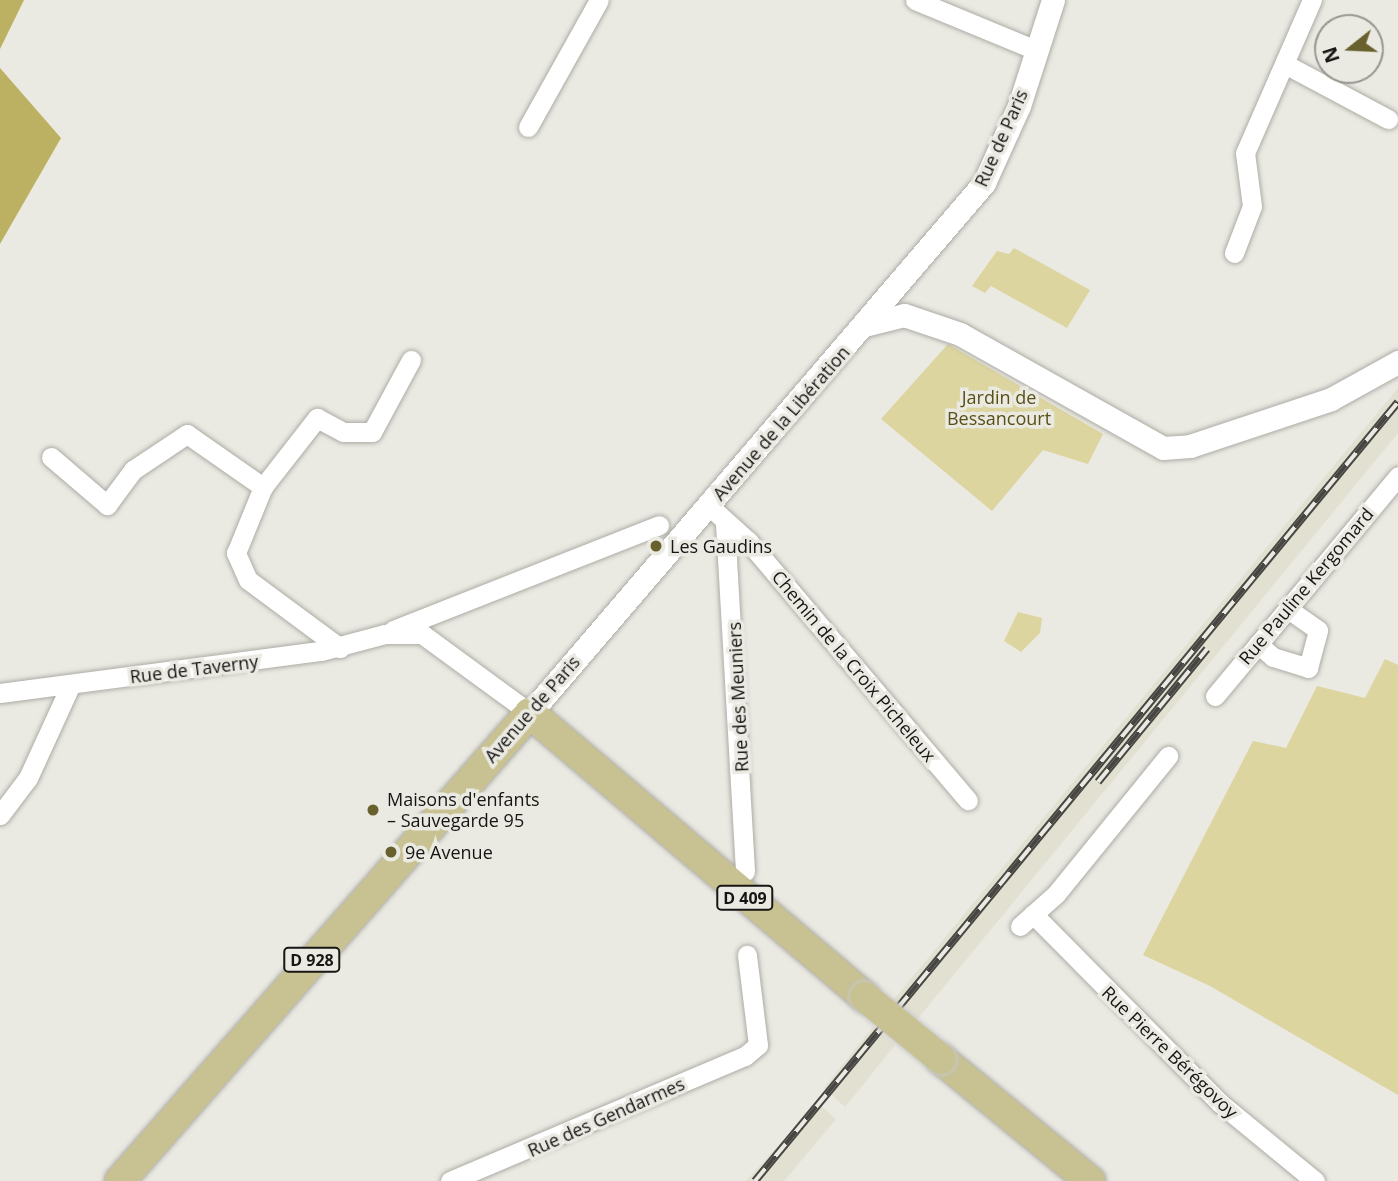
<!DOCTYPE html>
<html>
<head>
<meta charset="utf-8">
<style>
	body { margin:0 }
	#map { position:relative; width:1398px; height:1181px; overflow:hidden; background:#eae9e2; font-family:"Open Sans",sans-serif }
	div>[style] { position:absolute }
	.built>* { inset:0; background:#e2e0d1 }
	.green>* { inset:0; background:#dcd59f }
	.forest>* { inset:0; background:#bcb162 }
	.roads { filter:drop-shadow(0 0 2px #adaca5) drop-shadow(0 0 2px #adaca5) }
	.minor>* { height:19px; margin:-9.5px; padding:0 9.5px; transform-origin:9.5px; border-radius:9.5px; background:#fff }
	.tertiary>* { height:23px; margin:-11.5px; padding:0 11.5px; transform-origin:11.5px; border-radius:11.5px; background:#fff }
	.primary>* { height:30px; margin:-15px; padding:0 15px; transform-origin:15px; border-radius:15px; background:#c8c192 }
	.rail>* { height:8px; margin-top:-4px; transform-origin:0; background:repeating-linear-gradient(90deg,#eae9e2 0 16px,#474642 0 32px); box-sizing:border-box; border-block:2px solid #474642 }
	.bridges { filter:drop-shadow(0 0 2px #c7c7c7) drop-shadow(0 0 2px #c7c7c7) }
	.primary-bridge>* { height:30px; margin:-15px; padding:0 15px; transform-origin:15px; border-radius:15px; background:#c8c192 }
	.dots>* { width:19px; height:19px; translate:-50% -50%; box-sizing:border-box; border:4px solid #eae9e2; border-radius:50% }
	span { translate:-50% -50%; white-space:nowrap; text-align:center; line-height:1.15; -webkit-text-stroke:7px #eae9e2; paint-order:stroke }
	.shield-label span { padding:2px 5px; background:#eae9e2; border:2px solid; border-radius:5px; -webkit-text-stroke-width:0 }
	.shield-label { font-size:16px; color:#171614; font-weight:700 }
	.street-label { font-size:18px; color:#171614 }
	.park-label { font-size:18px; color:#585014 }
	.poi-label { font-size:18px; color:#171614 }
	.left { translate:0 -50%; text-align:left }
	.north { position:absolute; left:1314px; top:14px; width:70px; height:70px; box-sizing:border-box; background:#eae9e2; border:2px solid #969590; border-radius:50%; rotate:252deg; font-size:19px; font-weight:700; line-height:28px; text-align:center; color:#171614 }
	.north::after { content:''; display:block; margin:auto; width:24px; height:32px; background:#68612d; clip-path:polygon(50% 0,100% 100%,50% 72%,0 100%) }
</style>
</head>
<body>
<div id="map">
	<div class="built">
		<i style="clip-path:polygon(1398px 388px,1398px 433px,915px 1022px,892px 1002px)"></i>
		<i style="clip-path:polygon(873px 1027px,895px 1045px,845px 1107px,824px 1088px)"></i>
		<i style="clip-path:polygon(817px 1103px,836px 1119px,784px 1181px,746px 1181px)"></i>
	</div>
	<div class="green">
		<i style="clip-path:polygon(1014px 248px,1090px 290px,1067px 328px,991px 286px,985px 293px,972px 286px,997px 251px,1009px 254px)"></i>
		<i style="clip-path:polygon(948px 344px,1103px 434px,1088px 464px,1043px 450px,992px 511px,881px 419px)"></i>
		<i style="clip-path:polygon(1018px 612px,1042px 618px,1040px 633px,1021px 652px,1004px 641px)"></i>
		<i style="clip-path:polygon(1385px 659px,1398px 665px,1398px 1095px,1210px 986px,1143px 955px,1253px 741px,1286px 748px,1317px 686px,1365px 698px)"></i>
	</div>
	<div class="forest">
		<i style="clip-path:polygon(0 0,24px 0,0 49px)"></i>
		<i style="clip-path:polygon(0 68px,61px 138px,0 244px)"></i>
	</div>
	<div class="roads">
		<div class="minor">
			<i style="left:915px;top:0;width:133px;rotate:22.5deg"></i>
			<i style="left:1285px;top:64px;width:117px;rotate:28.1deg"></i>
			<i style="left:528px;top:127px;width:145px;rotate:-60.8deg"></i>
			<i style="left:1234px;top:253px;width:50px;rotate:-69deg"></i>
			<i style="left:1252px;top:206px;width:53px;rotate:-97.5deg"></i>
			<i style="left:1245px;top:153px;width:167px;rotate:-66.4deg"></i>
			<i style="left:51px;top:457px;width:74px;rotate:40.6deg"></i>
			<i style="left:107px;top:505px;width:44px;rotate:-53.4deg"></i>
			<i style="left:133px;top:470px;width:65px;rotate:-33.7deg"></i>
			<i style="left:187px;top:434px;width:93px;rotate:34.9deg"></i>
			<i style="left:708px;top:505px;width:54px;rotate:42deg"></i>
			<i style="left:748px;top:541px;width:340px;rotate:49.7deg"></i>
			<i style="left:725px;top:524px;width:348px;rotate:86.7deg"></i>
			<i style="left:393px;top:630px;width:286px;rotate:-21.5deg"></i>
			<i style="left:1258px;top:644px;width:20px;rotate:41deg"></i>
			<i style="left:1273px;top:657px;width:37px;rotate:17deg"></i>
			<i style="left:1308px;top:668px;width:39px;rotate:-75deg"></i>
			<i style="left:1318px;top:630px;width:37px;rotate:-145deg"></i>
			<i style="left:340px;top:648px;width:114px;rotate:-143.5deg"></i>
			<i style="left:248px;top:580px;width:30px;rotate:-114deg"></i>
			<i style="left:236px;top:553px;width:71px;rotate:-67.8deg"></i>
			<i style="left:263px;top:487px;width:88px;rotate:-52deg"></i>
			<i style="left:317px;top:418px;width:30px;rotate:28deg"></i>
			<i style="left:343px;top:432px;width:29px"></i>
			<i style="left:372px;top:432px;width:82px;rotate:-61.6deg"></i>
			<i style="left:0;top:693px;width:324px;rotate:-7.5deg"></i>
			<i style="left:321px;top:651px;width:66px;rotate:-14.9deg"></i>
			<i style="left:385px;top:634px;width:37px"></i>
			<i style="left:422px;top:634px;width:134px;rotate:36.2deg"></i>
			<i style="left:1215px;top:696px;width:286px;rotate:-50.2deg"></i>
			<i style="left:0;top:815px;width:46px;rotate:-52.9deg"></i>
			<i style="left:28px;top:778px;width:103px;rotate:-65.4deg"></i>
			<i style="left:1033px;top:914px;width:266px;rotate:45.3deg"></i>
			<i style="left:1220px;top:1103px;width:123px;rotate:39.4deg"></i>
			<i style="left:1020px;top:926px;width:48px;rotate:-41.6deg"></i>
			<i style="left:1056px;top:894px;width:178px;rotate:-50.9deg"></i>
			<i style="left:450px;top:1181px;width:320px;rotate:-23deg"></i>
			<i style="left:745px;top:1056px;width:17px;rotate:-40deg"></i>
			<i style="left:758px;top:1045px;width:91px;rotate:-97deg"></i>
		</div>
		<div class="tertiary">
			<i style="left:868px;top:324px;width:37px;rotate:-14deg"></i>
			<i style="left:904px;top:315px;width:59px;rotate:18.7deg"></i>
			<i style="left:960px;top:334px;width:233px;rotate:29.3deg"></i>
			<i style="left:1163px;top:448px;width:27px;rotate:-4deg"></i>
			<i style="left:1190px;top:446px;width:149px;rotate:-18.4deg"></i>
			<i style="left:1331px;top:399px;width:77px;rotate:-28.9deg"></i>
			<i style="left:530px;top:713px;width:698px;rotate:-49.42deg"></i>
			<i style="left:984px;top:183px;width:85px;rotate:-65.6deg"></i>
			<i style="left:1019px;top:106px;width:111px;rotate:-72.2deg"></i>
		</div>
		<div class="primary">
			<i style="left:941px;top:1059px;width:193px;rotate:39.3deg"></i>
			<i style="left:120px;top:1181px;width:622px;rotate:-48.78deg"></i>
			<i style="left:530px;top:713px;width:439px;rotate:40.3deg"></i>
		</div>
	</div>
	<div class="rail">
		<i style="left:1098px;top:782px;width:172px;rotate:-50.7deg"></i>
		<i style="left:755px;top:1181px;width:1010px;rotate:-50.46deg"></i>
	</div>
	<div class="bridges">
		<div class="primary-bridge">
			<i style="left:865px;top:997px;width:98px;rotate:39.2deg"></i>
		</div>
	</div>
	<div class="dots">
		<i style="left:656px;top:546px;background:#68612d"></i>
		<i style="left:373px;top:810px;background:#68612d"></i>
		<i style="left:391px;top:852px;background:#68612d"></i>
	</div>
	<div class="shield-label">
		<span style="left:745px;top:898px">D 409</span>
		<span style="left:312px;top:960px">D 928</span>
	</div>
	<div class="street-label">
		<span style="left:1001px;top:138px;rotate:-66deg">Rue de Paris</span>
		<span style="left:781px;top:423px;rotate:-49deg">Avenue de la Libération</span>
		<span style="left:1306px;top:586px;rotate:-50deg">Rue Pauline Kergomard</span>
		<span style="left:854px;top:666px;rotate:50deg">Chemin de la Croix Picheleux</span>
		<span style="left:194px;top:669px;rotate:-7deg">Rue de Taverny</span>
		<span style="left:738px;top:697px;rotate:-93deg">Rue des Meuniers</span>
		<span style="left:532px;top:709px;rotate:-49deg">Avenue de Paris</span>
		<span style="left:1170px;top:1052px;rotate:44deg">Rue Pierre Bérégovoy</span>
		<span style="left:606px;top:1117px;rotate:-24deg">Rue des Gendarmes</span>
	</div>
	<div class="park-label">
		<span style="left:999px;top:408px">Jardin de<br>Bessancourt</span>
	</div>
	<div class="poi-label">
		<span class="left" style="left:670px;top:546px">Les Gaudins</span>
		<span class="left" style="left:387px;top:810px">Maisons d'enfants<br>– Sauvegarde 95</span>
		<span class="left" style="left:405px;top:852px">9e Avenue</span>
	</div>
	<div class="north">N</div>
</div>
</body>
</html>
